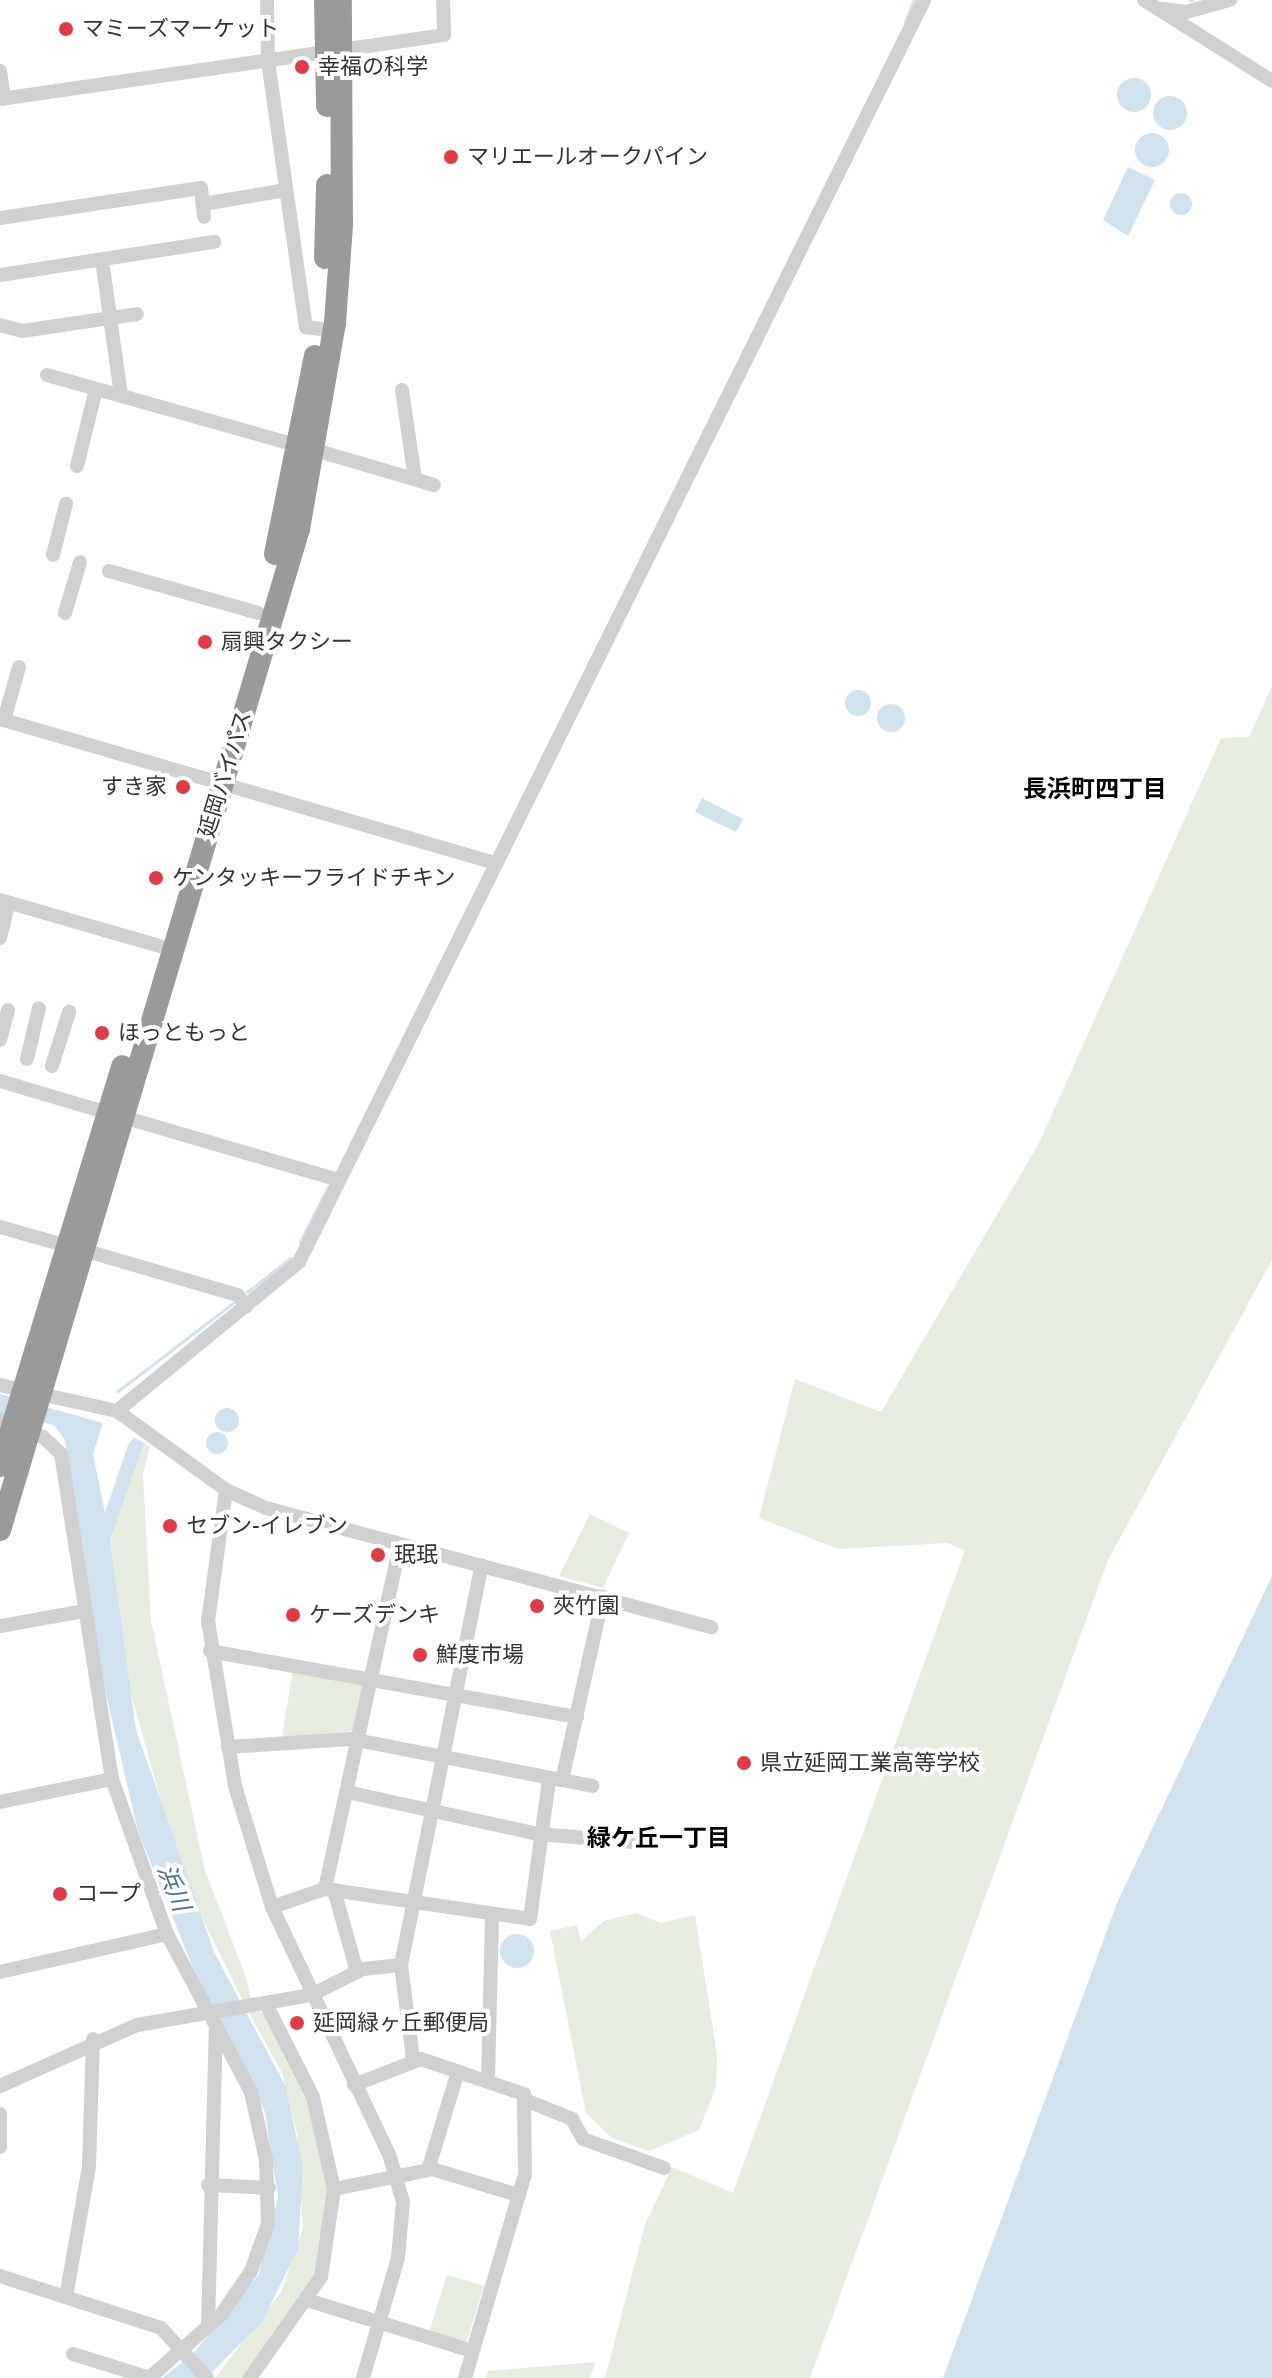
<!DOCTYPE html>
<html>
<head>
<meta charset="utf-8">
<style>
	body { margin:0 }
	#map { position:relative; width:1272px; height:2378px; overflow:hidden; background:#fff; font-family:Signika,"Noto Sans JP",sans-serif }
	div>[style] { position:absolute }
	.green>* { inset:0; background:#e6ecdf }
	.water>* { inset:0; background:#cfe2ee }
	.round { border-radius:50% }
	.stream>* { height:3px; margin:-1.5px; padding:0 1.5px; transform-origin:1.5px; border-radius:1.5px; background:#cfe2ee }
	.minor>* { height:14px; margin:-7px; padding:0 7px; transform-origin:7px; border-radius:7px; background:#d0d0d0 }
	.highway>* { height:22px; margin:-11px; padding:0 11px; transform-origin:11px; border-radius:11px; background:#9a9a9a }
	.dots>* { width:22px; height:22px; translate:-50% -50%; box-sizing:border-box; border:4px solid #fff; border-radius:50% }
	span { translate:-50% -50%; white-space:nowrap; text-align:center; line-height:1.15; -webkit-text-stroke:8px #fff; paint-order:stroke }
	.poi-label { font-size:22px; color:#333 }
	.left { translate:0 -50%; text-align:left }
	.right { translate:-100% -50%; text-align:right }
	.street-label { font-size:22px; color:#333 }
	.neighbourhood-label { font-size:24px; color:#000; font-weight:700 }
	.water-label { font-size:24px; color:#3f7597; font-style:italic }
</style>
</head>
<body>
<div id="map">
	<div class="green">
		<i style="clip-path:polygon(1272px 686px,1272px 1260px,1108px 1560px,810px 2378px,605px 2378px,645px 2225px,672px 2167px,733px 2193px,965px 1550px,947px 1543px,838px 1549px,759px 1518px,795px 1379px,881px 1412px,1039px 1143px,1221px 738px,1249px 737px)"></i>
		<i style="clip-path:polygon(144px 1443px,150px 1447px,143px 1474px,151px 1621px,205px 1871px,246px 1977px,251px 1999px,243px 2001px,182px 1877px,128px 1683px,110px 1541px)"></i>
		<i style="clip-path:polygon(590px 1514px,629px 1533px,603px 1588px,559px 1576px)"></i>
		<i style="clip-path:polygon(293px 1669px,366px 1684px,356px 1731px,282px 1737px)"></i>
		<i style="clip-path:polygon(636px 1913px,661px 1923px,695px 1915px,717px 2055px,716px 2087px,699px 2130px,649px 2151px,612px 2138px,586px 2113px,550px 1931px,577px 1925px,581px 1941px,604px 1921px)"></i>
		<i style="clip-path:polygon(257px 2011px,266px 2014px,309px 2099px,330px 2189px,318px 2275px,243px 2378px,215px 2378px,281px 2292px,303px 2228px,297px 2133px,282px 2073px,249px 2013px)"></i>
		<i style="clip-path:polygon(447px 2275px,484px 2286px,466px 2344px,429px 2332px)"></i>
		<i style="clip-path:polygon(595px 2362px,590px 2378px,486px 2378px,488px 2371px)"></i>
	</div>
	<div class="water">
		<i class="round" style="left:1117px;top:78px;width:34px;height:34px"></i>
		<i class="round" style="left:1153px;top:96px;width:34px;height:34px"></i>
		<i class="round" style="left:1135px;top:133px;width:34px;height:34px"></i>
		<i style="clip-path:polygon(1128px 167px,1155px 180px,1128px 236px,1103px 220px)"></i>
		<i class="round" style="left:1170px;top:193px;width:22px;height:22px"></i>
		<i class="round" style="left:845px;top:690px;width:26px;height:26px"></i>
		<i class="round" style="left:877px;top:704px;width:28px;height:28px"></i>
		<i style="clip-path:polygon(702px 798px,743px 819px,736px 832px,695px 812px)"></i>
		<i style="clip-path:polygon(0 1394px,103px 1423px,93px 1454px,105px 1513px,128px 1445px,134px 1437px,144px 1443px,110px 1541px,136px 1730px,214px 1952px,286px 2087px,303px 2168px,298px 2249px,262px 2322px,206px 2378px,162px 2378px,193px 2354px,259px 2274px,278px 2197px,265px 2112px,191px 1963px,138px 1831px,99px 1664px,65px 1440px,54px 1425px,0 1412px)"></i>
		<i class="round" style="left:215px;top:1408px;width:24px;height:24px"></i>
		<i class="round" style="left:206px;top:1432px;width:22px;height:22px"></i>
		<i style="clip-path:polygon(1272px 1576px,1272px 2378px,943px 2378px,1117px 1903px)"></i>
		<i class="round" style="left:500px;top:1934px;width:34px;height:34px"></i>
	</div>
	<div class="stream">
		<i style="left:1190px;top:0;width:2px"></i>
		<i style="left:905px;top:22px;width:24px;rotate:-68deg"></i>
		<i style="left:300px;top:1242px;width:62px;rotate:-63deg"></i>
		<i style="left:247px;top:1292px;width:55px;rotate:-38.3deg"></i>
		<i style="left:118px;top:1391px;width:145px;rotate:-37.4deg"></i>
	</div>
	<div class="minor">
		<i style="left:267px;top:0;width:61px;rotate:89.1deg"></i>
		<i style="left:268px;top:61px;width:269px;rotate:81.9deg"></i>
		<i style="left:306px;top:327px;width:27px;rotate:8deg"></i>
		<i style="left:443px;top:0;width:35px;rotate:88deg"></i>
		<i style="left:1144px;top:0;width:151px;rotate:32.3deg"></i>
		<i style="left:1162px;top:9px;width:24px;rotate:7deg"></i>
		<i style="left:1186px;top:12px;width:46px;rotate:-15.3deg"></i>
		<i style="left:0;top:71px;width:28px;rotate:82deg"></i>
		<i style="left:0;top:99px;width:443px;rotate:-8.2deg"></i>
		<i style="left:203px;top:204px;width:84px;rotate:-9.6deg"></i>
		<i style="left:0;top:218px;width:203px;rotate:-8.5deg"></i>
		<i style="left:201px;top:188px;width:29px;rotate:84deg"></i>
		<i style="left:102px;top:260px;width:137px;rotate:82deg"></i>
		<i style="left:0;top:275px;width:217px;rotate:-8.8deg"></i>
		<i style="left:0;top:325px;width:23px;rotate:15deg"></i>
		<i style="left:22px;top:331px;width:116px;rotate:-8.4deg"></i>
		<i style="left:47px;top:375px;width:263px;rotate:15.7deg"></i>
		<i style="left:402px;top:390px;width:90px;rotate:81.7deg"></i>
		<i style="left:315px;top:450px;width:124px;rotate:16.4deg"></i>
		<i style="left:77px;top:466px;width:79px;rotate:-76.1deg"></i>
		<i style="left:53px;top:555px;width:53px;rotate:-75.7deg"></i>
		<i style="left:109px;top:571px;width:155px;rotate:15.7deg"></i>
		<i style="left:65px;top:613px;width:53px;rotate:-73.6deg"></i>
		<i style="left:0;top:719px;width:516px;rotate:16.22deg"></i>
		<i style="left:4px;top:720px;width:55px;rotate:-74.2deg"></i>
		<i style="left:0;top:900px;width:166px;rotate:16.1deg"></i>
		<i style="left:0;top:938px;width:36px;rotate:-76deg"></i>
		<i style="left:0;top:1040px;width:31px;rotate:-75deg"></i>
		<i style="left:27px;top:1059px;width:52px;rotate:-76.8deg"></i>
		<i style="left:52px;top:1066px;width:57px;rotate:-72.5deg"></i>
		<i style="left:0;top:1081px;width:113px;rotate:16.5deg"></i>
		<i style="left:123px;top:1117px;width:225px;rotate:16.3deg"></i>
		<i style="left:0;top:1227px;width:70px;rotate:15.8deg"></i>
		<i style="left:83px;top:1250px;width:161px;rotate:16.2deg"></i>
		<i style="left:238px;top:1295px;width:14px;rotate:56deg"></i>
		<i style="left:0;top:1385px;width:120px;rotate:12.5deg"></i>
		<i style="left:117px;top:1411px;width:135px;rotate:35.9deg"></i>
		<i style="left:226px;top:1490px;width:44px;rotate:24.2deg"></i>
		<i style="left:266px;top:1508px;width:461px;rotate:15deg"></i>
		<i style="left:117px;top:1411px;width:235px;rotate:-39.3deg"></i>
		<i style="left:299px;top:1262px;width:1408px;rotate:-63.65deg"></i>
		<i style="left:0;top:1419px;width:47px;rotate:22.7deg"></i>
		<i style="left:43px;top:1437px;width:25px;rotate:43deg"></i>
		<i style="left:61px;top:1454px;width:329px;rotate:81.1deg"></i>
		<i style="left:112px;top:1779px;width:164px;rotate:70.5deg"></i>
		<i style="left:167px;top:1934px;width:179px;rotate:62deg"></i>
		<i style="left:251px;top:2092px;width:70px;rotate:77.6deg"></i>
		<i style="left:266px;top:2160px;width:64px;rotate:88.2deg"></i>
		<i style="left:268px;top:2224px;width:50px;rotate:109.9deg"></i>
		<i style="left:251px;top:2271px;width:53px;rotate:124.3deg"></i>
		<i style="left:221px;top:2315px;width:96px;rotate:138.8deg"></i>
		<i style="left:226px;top:1490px;width:132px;rotate:97.8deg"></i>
		<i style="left:208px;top:1621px;width:167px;rotate:80.7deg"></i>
		<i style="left:235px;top:1786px;width:127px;rotate:73deg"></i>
		<i style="left:272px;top:1907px;width:273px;rotate:64.7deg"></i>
		<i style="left:389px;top:2154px;width:50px;rotate:73.7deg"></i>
		<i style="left:403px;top:2202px;width:56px;rotate:95.1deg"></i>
		<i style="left:398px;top:2258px;width:125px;rotate:106.3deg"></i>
		<i style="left:0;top:1626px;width:85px;rotate:-10.1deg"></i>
		<i style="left:210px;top:1651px;width:373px;rotate:10.2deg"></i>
		<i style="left:228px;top:1747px;width:123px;rotate:-3.7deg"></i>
		<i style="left:351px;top:1739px;width:215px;rotate:11deg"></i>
		<i style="left:562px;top:1780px;width:188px;rotate:-77.4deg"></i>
		<i style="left:562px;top:1780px;width:31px;rotate:11deg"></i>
		<i style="left:347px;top:1792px;width:196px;rotate:12.4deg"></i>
		<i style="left:538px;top:1834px;width:97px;rotate:4.7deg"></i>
		<i style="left:0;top:1802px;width:114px;rotate:-11.6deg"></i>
		<i style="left:325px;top:1889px;width:353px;rotate:-77.7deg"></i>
		<i style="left:334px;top:1890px;width:85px;rotate:74.3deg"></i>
		<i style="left:272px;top:1907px;width:56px;rotate:-18.8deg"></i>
		<i style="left:325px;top:1889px;width:207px;rotate:8.3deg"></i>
		<i style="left:530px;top:1919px;width:140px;rotate:-82.2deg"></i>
		<i style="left:401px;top:1965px;width:95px;rotate:82.7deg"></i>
		<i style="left:0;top:1972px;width:171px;rotate:-12.8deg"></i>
		<i style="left:488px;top:2080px;width:162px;rotate:-88.6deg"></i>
		<i style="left:354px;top:2085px;width:72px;rotate:-21.2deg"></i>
		<i style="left:421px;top:2059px;width:109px;rotate:18.8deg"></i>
		<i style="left:524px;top:2094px;width:80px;rotate:89.3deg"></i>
		<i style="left:525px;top:2174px;width:213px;rotate:106.4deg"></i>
		<i style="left:0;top:2086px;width:150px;rotate:-24deg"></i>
		<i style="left:137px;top:2025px;width:177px;rotate:-9.8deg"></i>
		<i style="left:311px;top:1995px;width:58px;rotate:-26.6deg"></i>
		<i style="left:363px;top:1969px;width:38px;rotate:-6deg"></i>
		<i style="left:401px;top:1965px;width:408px;rotate:-78.6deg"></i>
		<i style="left:525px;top:2100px;width:51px;rotate:22deg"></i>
		<i style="left:572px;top:2119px;width:23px;rotate:61deg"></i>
		<i style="left:583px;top:2139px;width:86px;rotate:19.7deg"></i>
		<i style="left:0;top:2114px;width:33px;rotate:90deg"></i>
		<i style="left:429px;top:2168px;width:93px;rotate:16.9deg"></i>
		<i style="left:208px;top:2185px;width:61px;rotate:2.8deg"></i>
		<i style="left:334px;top:2189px;width:96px;rotate:-11.4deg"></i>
		<i style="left:428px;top:2170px;width:103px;rotate:-73.1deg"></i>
		<i style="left:0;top:2276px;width:169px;rotate:17.9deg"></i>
		<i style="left:161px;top:2328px;width:68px;rotate:47.4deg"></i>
		<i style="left:66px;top:2297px;width:133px;rotate:-80deg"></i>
		<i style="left:89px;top:2166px;width:127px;rotate:-88.2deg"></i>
		<i style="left:310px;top:2301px;width:170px;rotate:17.1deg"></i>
		<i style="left:208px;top:2327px;width:297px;rotate:-88.5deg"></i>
		<i style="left:73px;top:2354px;width:81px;rotate:17.3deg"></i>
		<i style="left:250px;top:2378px;width:123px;rotate:-54.9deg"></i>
		<i style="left:321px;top:2277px;width:89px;rotate:-81.6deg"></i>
		<i style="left:334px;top:2189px;width:94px;rotate:-102.9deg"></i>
		<i style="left:313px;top:2097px;width:104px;rotate:-116.8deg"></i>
	</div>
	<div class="highway">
		<i style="left:325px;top:0;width:106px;rotate:88.9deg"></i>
		<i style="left:325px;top:258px;width:73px;rotate:-88.4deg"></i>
		<i style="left:275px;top:554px;width:202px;rotate:-78.6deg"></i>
		<i style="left:0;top:1466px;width:418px;rotate:-73deg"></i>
		<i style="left:0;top:1530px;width:1045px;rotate:-73.37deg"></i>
		<i style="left:299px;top:529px;width:209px;rotate:-80.1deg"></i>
		<i style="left:335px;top:323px;width:98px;rotate:-85.9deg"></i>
		<i style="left:342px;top:225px;width:225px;rotate:-90.3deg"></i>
	</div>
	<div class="dots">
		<i style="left:66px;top:29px;background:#e63946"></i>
		<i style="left:302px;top:67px;background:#e63946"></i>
		<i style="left:451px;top:157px;background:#e63946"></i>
		<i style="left:205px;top:642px;background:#e63946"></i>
		<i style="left:183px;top:787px;background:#e63946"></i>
		<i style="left:156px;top:878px;background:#e63946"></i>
		<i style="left:102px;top:1033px;background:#e63946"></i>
		<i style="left:170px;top:1526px;background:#e63946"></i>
		<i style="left:378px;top:1555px;background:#e63946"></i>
		<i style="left:537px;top:1606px;background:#e63946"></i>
		<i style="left:293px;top:1615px;background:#e63946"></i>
		<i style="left:420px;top:1655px;background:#e63946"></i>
		<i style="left:744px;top:1763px;background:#e63946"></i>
		<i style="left:60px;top:1894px;background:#e63946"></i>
		<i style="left:297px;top:2023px;background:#e63946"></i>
	</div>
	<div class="poi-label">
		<span class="left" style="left:82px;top:29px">マミーズマーケット</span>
		<span class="left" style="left:318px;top:67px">幸福の科学</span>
		<span class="left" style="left:467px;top:157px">マリエールオークパイン</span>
		<span class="left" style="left:221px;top:642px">扇興タクシー</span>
		<span class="right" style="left:167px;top:787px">すき家</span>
		<span class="left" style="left:172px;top:878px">ケンタッキーフライドチキン</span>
		<span class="left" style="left:118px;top:1033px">ほっともっと</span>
		<span class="left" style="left:186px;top:1526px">セブン-イレブン</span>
		<span class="left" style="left:394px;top:1555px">珉珉</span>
		<span class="left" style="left:553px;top:1606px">夾竹園</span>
		<span class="left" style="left:309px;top:1615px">ケーズデンキ</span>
		<span class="left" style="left:436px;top:1655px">鮮度市場</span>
		<span class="left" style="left:760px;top:1763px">県立延岡工業高等学校</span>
		<span class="left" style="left:76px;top:1894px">コープ</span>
		<span class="left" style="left:313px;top:2023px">延岡緑ヶ丘郵便局</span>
	</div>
	<div class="street-label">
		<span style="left:225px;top:774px;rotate:-73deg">延岡バイパス</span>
	</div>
	<div class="neighbourhood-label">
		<span style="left:1095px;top:790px">長浜町四丁目</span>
		<span style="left:659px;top:1839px">緑ケ丘一丁目</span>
	</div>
	<div class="water-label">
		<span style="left:173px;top:1888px;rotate:68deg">浜川</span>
	</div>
</div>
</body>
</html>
